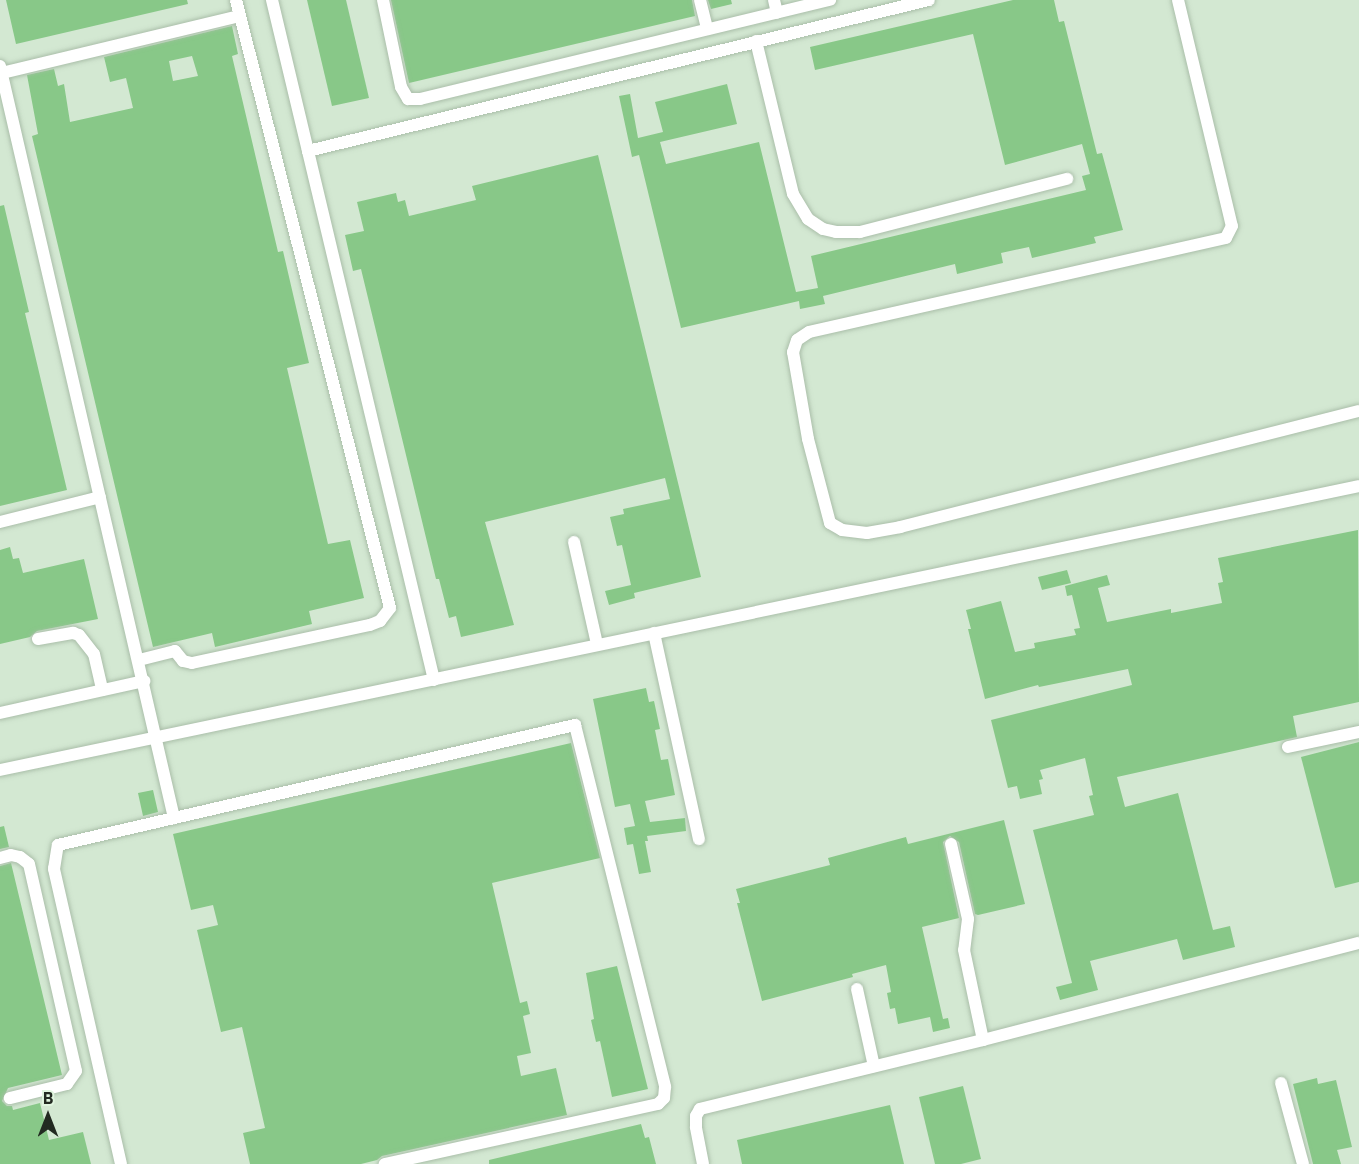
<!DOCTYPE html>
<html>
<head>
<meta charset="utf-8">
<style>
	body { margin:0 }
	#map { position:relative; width:1359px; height:1164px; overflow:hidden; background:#d3e8d2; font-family:"IBM Plex Sans",sans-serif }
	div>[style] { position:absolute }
	.building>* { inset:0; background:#88c888 }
	.roads { filter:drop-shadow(0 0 2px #aabea9) drop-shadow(0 0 2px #aabea9) }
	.minor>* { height:12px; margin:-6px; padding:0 6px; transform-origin:6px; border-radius:6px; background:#fff }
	span { translate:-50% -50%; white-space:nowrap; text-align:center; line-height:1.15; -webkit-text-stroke:4.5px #e0f5df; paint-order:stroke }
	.north { position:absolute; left:18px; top:1086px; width:60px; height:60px; -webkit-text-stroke:4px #e0f5df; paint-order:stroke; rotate:0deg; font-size:16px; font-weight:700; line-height:24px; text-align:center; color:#222a21 }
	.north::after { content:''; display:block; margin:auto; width:21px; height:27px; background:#222a21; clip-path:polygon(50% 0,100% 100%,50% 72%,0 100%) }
</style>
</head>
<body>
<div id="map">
	<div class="building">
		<i style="clip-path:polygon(6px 0,187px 0,188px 4px,16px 44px)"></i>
		<i style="clip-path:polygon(307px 0,346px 0,369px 98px,332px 106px)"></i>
		<i style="clip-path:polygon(391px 0,692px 0,695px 16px,409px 83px)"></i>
		<i style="clip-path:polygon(708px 0,731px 0,732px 4px,711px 9px)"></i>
		<i style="clip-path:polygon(1013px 0,1054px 0,1059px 22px,1064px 21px,1097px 154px,1102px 153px,1123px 230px,1094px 237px,1096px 243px,1032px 258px,1029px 247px,1001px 253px,1003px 263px,957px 274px,955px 264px,823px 296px,825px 304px,800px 309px,799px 301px,681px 328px,639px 155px,632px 157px,619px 96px,630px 94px,638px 138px,663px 132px,655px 102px,727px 84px,737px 124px,660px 142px,666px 164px,759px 142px,796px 292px,818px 288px,811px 256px,1086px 190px,1082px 176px,1090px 174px,1082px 144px,1005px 165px,973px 34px,815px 70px,810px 47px)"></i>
		<i style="clip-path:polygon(evenodd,232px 26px,238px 54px,232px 56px,278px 252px,283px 251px,309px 363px,287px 368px,328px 544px,350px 540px,364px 598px,309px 611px,312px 624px,215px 647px,212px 633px,153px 647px,32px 136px,38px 134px,27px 75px,54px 69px,58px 86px,64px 84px,70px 122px,133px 108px,126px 78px,110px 82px,104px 57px,232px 26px,192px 56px,198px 76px,173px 81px,169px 61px,192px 56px)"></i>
		<i style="clip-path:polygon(598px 155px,701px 577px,634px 593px,635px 598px,609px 605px,605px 591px,631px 585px,622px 545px,617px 546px,610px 517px,624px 514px,623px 509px,670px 499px,665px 478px,485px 522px,514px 625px,461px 637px,456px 616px,449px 618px,439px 579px,436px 579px,361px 269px,353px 271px,345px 235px,364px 231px,357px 202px,396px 193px,398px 202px,405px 200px,409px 216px,476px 200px,472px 186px)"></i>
		<i style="clip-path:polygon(4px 205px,29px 312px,25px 313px,67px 490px,0 506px,0 206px)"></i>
		<i style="clip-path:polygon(1358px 530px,1359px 702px,1293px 716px,1297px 737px,1117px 777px,1125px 807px,1178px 793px,1213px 930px,1230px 926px,1235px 947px,1183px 960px,1177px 939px,1090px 961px,1098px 990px,1060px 1000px,1056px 987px,1072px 983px,1033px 830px,1094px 815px,1089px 796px,1093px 795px,1085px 758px,1040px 770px,1043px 779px,1039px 780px,1042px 794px,1020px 799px,1017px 786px,1008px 788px,991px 720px,1132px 685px,1128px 669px,1039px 687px,1038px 685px,985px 699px,968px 629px,971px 629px,966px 610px,1001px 601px,1015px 652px,1035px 648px,1034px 643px,1076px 635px,1074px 629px,1080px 628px,1072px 595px,1067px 596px,1065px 586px,1107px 575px,1110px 585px,1098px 588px,1107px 622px,1171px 609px,1171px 613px,1222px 603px,1218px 583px,1223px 582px,1218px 558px)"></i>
		<i style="clip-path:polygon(10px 547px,13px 559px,19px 558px,23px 573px,84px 559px,98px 619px,37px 631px,30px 637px,0 644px,0 550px)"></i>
		<i style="clip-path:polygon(1067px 570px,1071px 583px,1042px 590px,1038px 577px)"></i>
		<i style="clip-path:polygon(646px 688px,649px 702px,654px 701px,660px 729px,655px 730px,661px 760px,668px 759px,675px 795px,645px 801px,650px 822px,685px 818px,686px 831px,647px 836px,648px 841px,645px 841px,651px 872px,639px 874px,633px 844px,627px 845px,624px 828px,635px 826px,630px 804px,615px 807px,593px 699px)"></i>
		<i style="clip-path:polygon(1359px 742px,1359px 882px,1335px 888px,1301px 757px)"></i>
		<i style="clip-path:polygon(571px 743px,600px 858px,492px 883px,520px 1003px,527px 1001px,530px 1014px,523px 1016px,531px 1053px,517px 1056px,521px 1076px,556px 1068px,567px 1115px,382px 1156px,377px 1160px,361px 1164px,250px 1164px,243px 1133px,265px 1128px,242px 1027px,221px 1032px,197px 930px,218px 925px,213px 905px,191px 910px,173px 834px)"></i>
		<i style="clip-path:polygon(153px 790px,158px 812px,143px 816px,138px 793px)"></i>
		<i style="clip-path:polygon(1004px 820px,1025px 904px,978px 915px,975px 914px,959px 842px,950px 836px,943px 842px,959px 918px,922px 927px,943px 1019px,948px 1018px,950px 1028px,933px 1032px,930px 1017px,898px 1024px,895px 1008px,890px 1009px,887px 993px,891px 992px,886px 965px,852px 974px,853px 977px,762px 1001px,737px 903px,740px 903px,736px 889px,830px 865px,828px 858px,906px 837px,908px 844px)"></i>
		<i style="clip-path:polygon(4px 826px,9px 847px,0 849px,0 827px)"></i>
		<i style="clip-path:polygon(11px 863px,62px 1075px,8px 1088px,2px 1101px,7px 1106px,12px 1106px,13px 1110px,40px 1103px,49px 1140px,83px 1132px,91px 1164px,0 1164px,0 866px)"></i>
		<i style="clip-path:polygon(617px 966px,648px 1089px,612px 1097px,600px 1041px,596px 1042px,591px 1020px,594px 1019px,586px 973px)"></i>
		<i style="clip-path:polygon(1317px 1078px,1318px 1084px,1336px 1080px,1352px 1147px,1337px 1150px,1341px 1164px,1313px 1164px,1293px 1084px)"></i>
		<i style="clip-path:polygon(963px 1086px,981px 1159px,961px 1164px,935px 1164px,919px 1097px)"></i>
		<i style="clip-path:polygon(890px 1105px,904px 1164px,742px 1164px,737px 1140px)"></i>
		<i style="clip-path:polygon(641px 1124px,645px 1138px,649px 1137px,656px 1164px,489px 1164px,489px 1160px)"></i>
	</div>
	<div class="roads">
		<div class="minor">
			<i style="left:272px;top:0;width:699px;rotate:76.6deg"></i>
			<i style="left:383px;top:0;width:89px;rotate:78.3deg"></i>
			<i style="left:401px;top:87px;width:14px;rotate:60deg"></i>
			<i style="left:408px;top:99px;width:12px"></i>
			<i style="left:420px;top:99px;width:422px;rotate:-13.6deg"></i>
			<i style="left:700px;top:0;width:30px;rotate:76deg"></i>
			<i style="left:774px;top:0;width:13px;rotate:77deg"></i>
			<i style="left:1178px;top:0;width:232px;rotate:76.6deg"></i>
			<i style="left:1232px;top:226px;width:13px;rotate:117deg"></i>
			<i style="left:1226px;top:238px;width:427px;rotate:167.3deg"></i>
			<i style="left:809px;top:332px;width:14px;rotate:146deg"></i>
			<i style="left:797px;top:340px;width:13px;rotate:108deg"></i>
			<i style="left:793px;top:352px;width:88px;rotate:80.2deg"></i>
			<i style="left:808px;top:439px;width:87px;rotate:75.3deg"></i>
			<i style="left:830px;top:523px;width:14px;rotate:30deg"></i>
			<i style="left:842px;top:530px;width:25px;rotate:7deg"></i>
			<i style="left:867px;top:533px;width:34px;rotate:-10deg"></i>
			<i style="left:900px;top:527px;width:473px;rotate:-14.2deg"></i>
			<i style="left:756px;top:41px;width:157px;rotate:76.4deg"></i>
			<i style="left:793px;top:194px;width:29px;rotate:59deg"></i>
			<i style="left:808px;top:219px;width:18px;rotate:34deg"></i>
			<i style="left:823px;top:229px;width:13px;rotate:13deg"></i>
			<i style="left:836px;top:232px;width:24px"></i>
			<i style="left:860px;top:232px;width:214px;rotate:-14.4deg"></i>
			<i style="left:0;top:66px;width:772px;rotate:76.97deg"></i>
			<i style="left:2px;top:73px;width:244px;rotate:-13.5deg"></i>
			<i style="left:308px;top:151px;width:639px;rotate:-13.67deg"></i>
			<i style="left:0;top:522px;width:103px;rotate:-14deg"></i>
			<i style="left:574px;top:542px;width:105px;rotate:77.3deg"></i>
			<i style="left:654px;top:633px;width:211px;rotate:77.7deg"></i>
			<i style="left:38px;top:639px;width:36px;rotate:-10deg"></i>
			<i style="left:73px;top:633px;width:6px;rotate:18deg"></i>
			<i style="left:79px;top:635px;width:24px;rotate:52deg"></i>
			<i style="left:94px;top:654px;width:37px;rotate:77deg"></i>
			<i style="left:139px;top:660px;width:37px;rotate:-14deg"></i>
			<i style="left:175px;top:651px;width:13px;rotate:51deg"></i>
			<i style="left:183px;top:661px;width:9px;rotate:13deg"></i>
			<i style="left:192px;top:663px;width:182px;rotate:-12.1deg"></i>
			<i style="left:370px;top:625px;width:11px;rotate:-22deg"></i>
			<i style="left:380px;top:621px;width:16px;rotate:-52deg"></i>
			<i style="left:390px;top:608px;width:627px;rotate:-104.21deg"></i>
			<i style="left:0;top:713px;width:148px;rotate:-12.5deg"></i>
			<i style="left:1288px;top:747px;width:73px;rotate:-11.9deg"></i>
			<i style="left:0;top:770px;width:1388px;rotate:-11.8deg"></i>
			<i style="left:951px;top:844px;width:77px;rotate:77.2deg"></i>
			<i style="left:968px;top:919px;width:31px;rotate:97deg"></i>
			<i style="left:964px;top:950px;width:92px;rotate:78.1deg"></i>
			<i style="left:0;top:858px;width:11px;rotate:-15deg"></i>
			<i style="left:11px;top:855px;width:9px;rotate:13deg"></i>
			<i style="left:20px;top:857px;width:11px;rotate:38deg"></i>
			<i style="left:29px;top:864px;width:212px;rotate:77.2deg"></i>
			<i style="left:76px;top:1071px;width:16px;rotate:125deg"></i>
			<i style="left:67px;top:1084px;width:59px;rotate:166.2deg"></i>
			<i style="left:857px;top:989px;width:79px;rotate:77.6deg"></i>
			<i style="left:1281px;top:1083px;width:84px;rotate:74.8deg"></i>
			<i style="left:121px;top:1164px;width:303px;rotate:-102.8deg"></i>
			<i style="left:54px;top:869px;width:24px;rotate:-81deg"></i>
			<i style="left:58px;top:845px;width:531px;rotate:-13.07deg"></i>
			<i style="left:575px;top:725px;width:373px;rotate:76deg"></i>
			<i style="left:665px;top:1087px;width:11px;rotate:95deg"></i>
			<i style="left:664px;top:1098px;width:8px;rotate:135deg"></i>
			<i style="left:658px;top:1104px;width:280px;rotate:167.6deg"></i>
			<i style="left:703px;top:1164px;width:38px;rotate:-101deg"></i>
			<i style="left:696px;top:1127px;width:11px;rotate:-90deg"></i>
			<i style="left:696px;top:1116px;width:8px;rotate:-60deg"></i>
			<i style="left:700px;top:1109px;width:291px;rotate:-13.7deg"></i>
			<i style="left:983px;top:1040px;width:388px;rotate:-14.5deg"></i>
		</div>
	</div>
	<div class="north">B</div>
</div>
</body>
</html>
